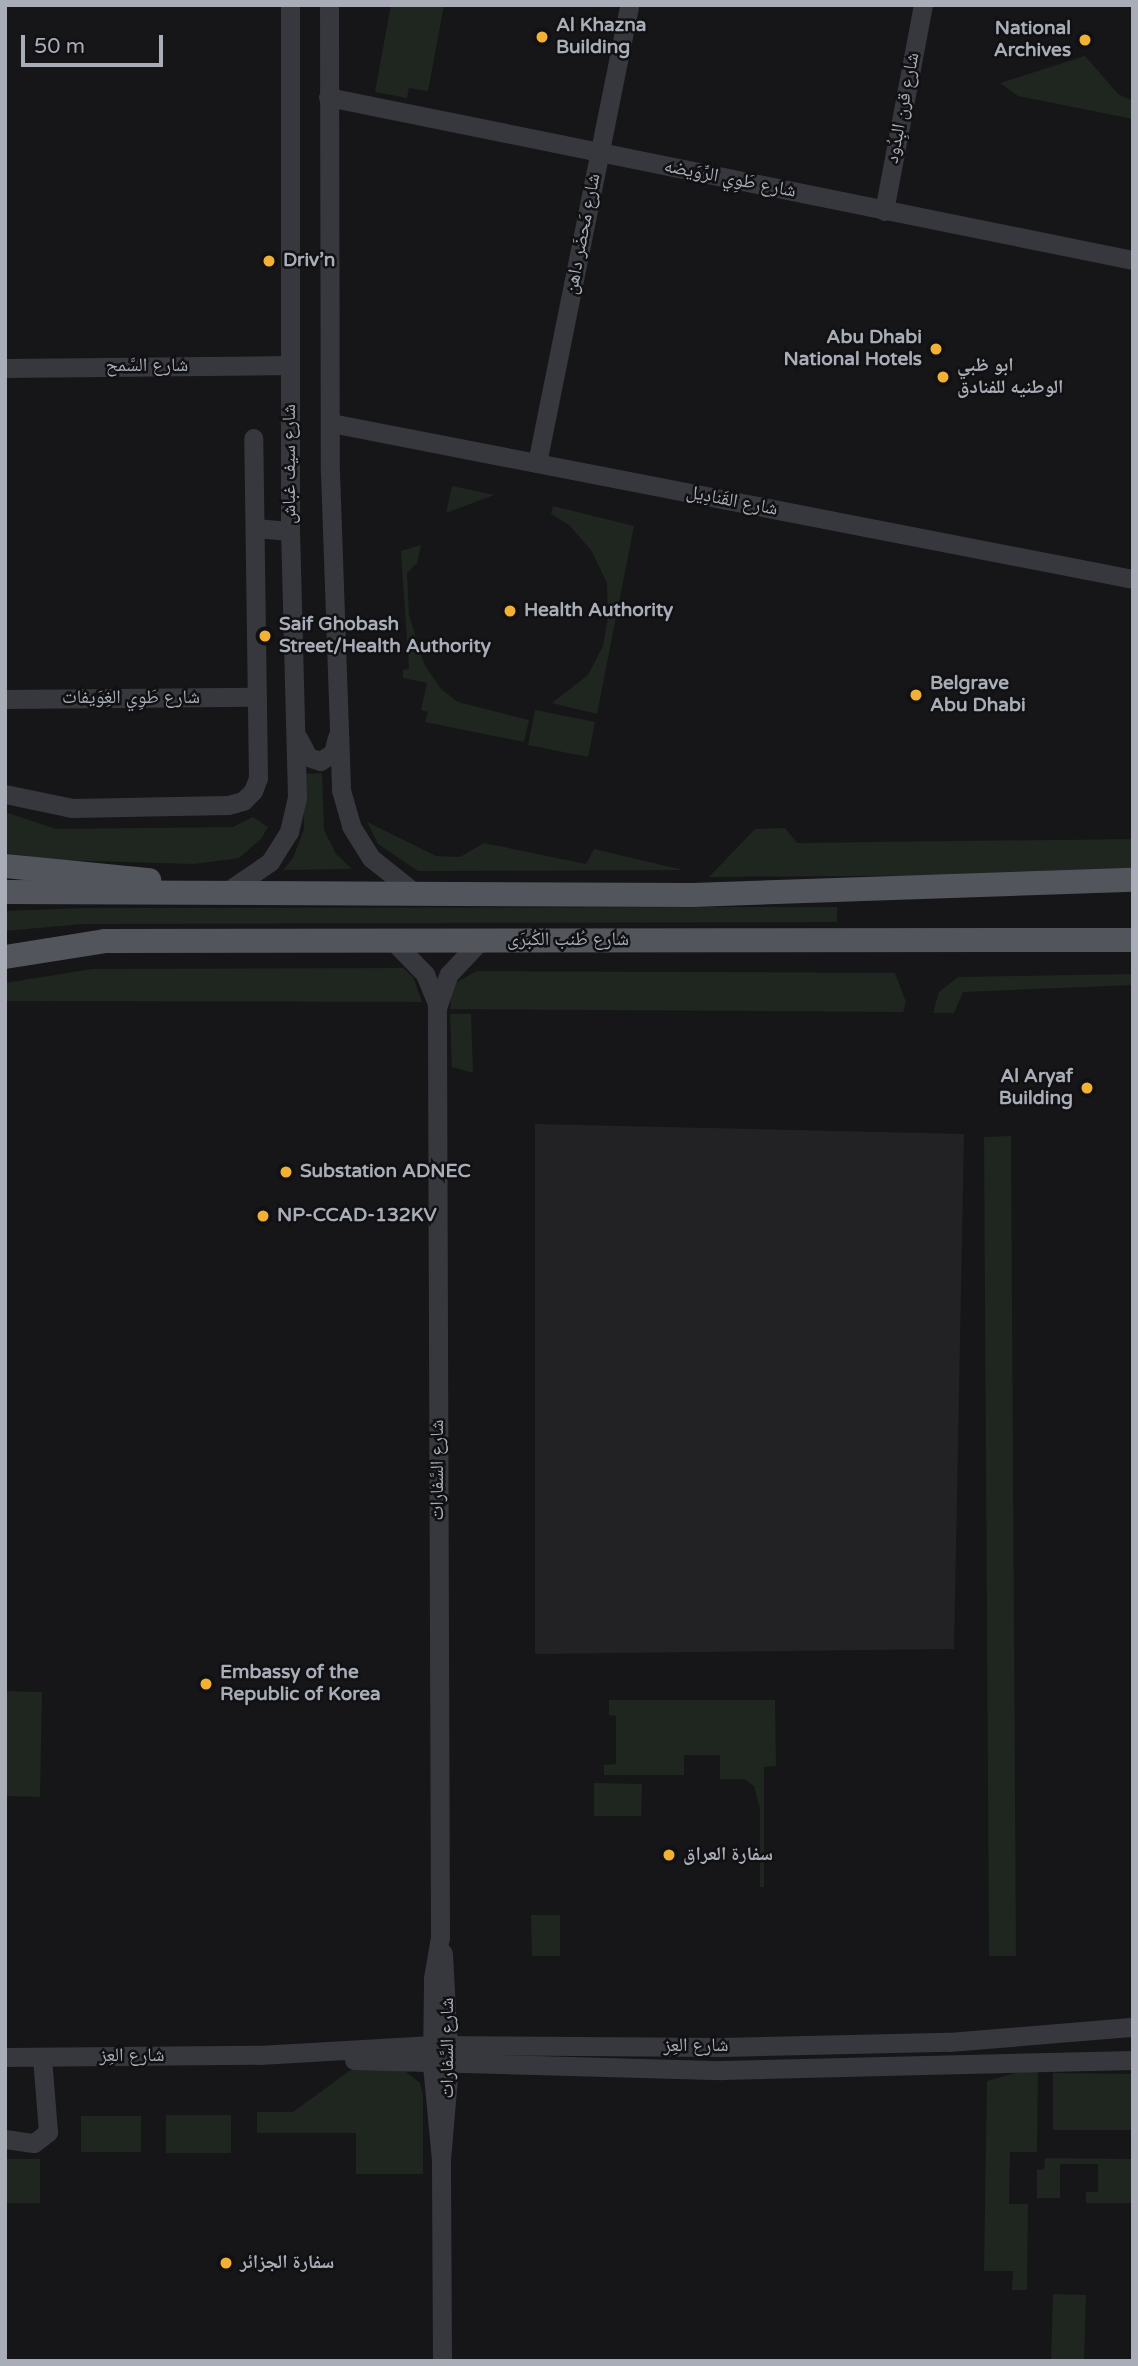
<!DOCTYPE html>
<html>
<head>
<meta charset="utf-8">
<style>
	body { margin:0 }
	#map { position:relative; width:1138px; height:2366px; overflow:hidden; background:#161618; font-family:"Varela Round","Noto Naskh Arabic",sans-serif }
	div>[style] { position:absolute }
	.built>* { inset:0; background:#222225 }
	.green>* { inset:0; background:#1e261f }
	.minor>* { height:19px; margin:-9.5px; padding:0 9.5px; transform-origin:9.5px; border-radius:9.5px; background:#37383d }
	.major>* { height:24px; margin:-12px; padding:0 12px; transform-origin:12px; border-radius:12px; background:#53555c }
	.dots>* { width:19px; height:19px; translate:-50% -50%; box-sizing:border-box; border:4px solid #111113; border-radius:50% }
	span { translate:-50% -50%; white-space:nowrap; text-align:center; line-height:1.15; -webkit-text-stroke:5px #111113; paint-order:stroke }
	.poi-label { font-size:19px; color:#a8adb8; font-weight:700 }
	.left { translate:0 -50%; text-align:left }
	.right { translate:-100% -50%; text-align:right }
	.street-label { font-size:19px; color:#a8adb8 }
	.frame { position:absolute; inset:0; border:7px solid #a8adb8; pointer-events:none }
	.scale { position:absolute; left:21px; top:35px; width:142px; height:32px; box-sizing:border-box; border:4px solid #a8adb8; border-top:0; padding-left:9px; font-size:21px; line-height:24px; white-space:nowrap; color:#a8adb8; -webkit-text-stroke:5px #111113; paint-order:stroke }
</style>
</head>
<body>
<div id="map">
	<div class="built">
		<i style="clip-path:polygon(535px 1124px,964px 1134px,954px 1649px,535px 1654px)"></i>
	</div>
	<div class="green">
		<i style="clip-path:polygon(391px 5px,444px 5px,428px 91px,409px 88px,407px 98px,375px 92px)"></i>
		<i style="clip-path:polygon(1085px 56px,1118px 94px,1133px 101px,1133px 119px,1018px 96px,1000px 83px)"></i>
		<i style="clip-path:polygon(452px 486px,494px 495px,446px 513px)"></i>
		<i style="clip-path:polygon(553px 506px,634px 526px,597px 714px,552px 703px,588px 675px,603px 646px,608px 617px,607px 583px,591px 550px,569px 525px,551px 514px)"></i>
		<i style="clip-path:polygon(421px 545px,417px 563px,407px 573px,409px 615px,424px 664px,441px 689px,458px 702px,529px 720px,524px 742px,425px 722px,428px 712px,421px 710px,427px 683px,403px 678px,403px 670px,409px 669px,401px 551px)"></i>
		<i style="clip-path:polygon(535px 710px,595px 722px,588px 757px,528px 745px)"></i>
		<i style="clip-path:polygon(322px 773px,324px 830px,336px 854px,352px 869px,283px 870px,293px 858px,304px 829px,302px 774px)"></i>
		<i style="clip-path:polygon(5px 812px,56px 829px,233px 827px,253px 817px,268px 827px,261px 839px,239px 858px,194px 864px,57px 860px,5px 853px)"></i>
		<i style="clip-path:polygon(367px 822px,436px 856px,460px 857px,484px 843px,586px 864px,594px 849px,683px 870px,418px 871px,378px 844px)"></i>
		<i style="clip-path:polygon(785px 828px,797px 843px,1133px 839px,1133px 874px,709px 877px,755px 829px)"></i>
		<i style="clip-path:polygon(837px 907px,837px 922px,83px 924px,5px 931px,5px 911px,81px 908px)"></i>
		<i style="clip-path:polygon(403px 968px,413px 977px,422px 1002px,5px 1001px,5px 983px,92px 969px)"></i>
		<i style="clip-path:polygon(477px 971px,895px 973px,906px 1002px,903px 1012px,450px 1009px,453px 984px)"></i>
		<i style="clip-path:polygon(1133px 974px,1133px 985px,963px 992px,954px 1013px,933px 1013px,939px 992px,958px 977px)"></i>
		<i style="clip-path:polygon(450px 1014px,471px 1014px,473px 1073px,452px 1067px)"></i>
		<i style="clip-path:polygon(1011px 1136px,1016px 1956px,989px 1956px,984px 1137px)"></i>
		<i style="clip-path:polygon(5px 1691px,42px 1692px,40px 1797px,5px 1796px)"></i>
		<i style="clip-path:polygon(609px 1700px,775px 1700px,776px 1766px,764px 1767px,764px 1887px,760px 1887px,760px 1808px,754px 1786px,744px 1779px,720px 1779px,720px 1755px,684px 1755px,684px 1775px,604px 1775px,604px 1765px,616px 1764px,616px 1716px,609px 1715px)"></i>
		<i style="clip-path:polygon(594px 1783px,642px 1784px,641px 1816px,594px 1816px)"></i>
		<i style="clip-path:polygon(531px 1915px,560px 1915px,560px 1956px,532px 1956px)"></i>
		<i style="clip-path:polygon(401px 2068px,420px 2083px,423px 2096px,423px 2174px,356px 2174px,356px 2133px,257px 2133px,257px 2112px,293px 2112px,352px 2069px)"></i>
		<i style="clip-path:polygon(1026px 2070px,1038px 2070px,1037px 2152px,1010px 2152px,1009px 2204px,1028px 2204px,1027px 2290px,1012px 2290px,1013px 2271px,984px 2271px,987px 2081px)"></i>
		<i style="clip-path:polygon(1053px 2073px,1133px 2074px,1133px 2130px,1053px 2130px)"></i>
		<i style="clip-path:polygon(166px 2115px,231px 2115px,231px 2153px,166px 2153px)"></i>
		<i style="clip-path:polygon(81px 2116px,141px 2116px,141px 2152px,81px 2152px)"></i>
		<i style="clip-path:polygon(1045px 2158px,1133px 2159px,1133px 2203px,1086px 2203px,1086px 2192px,1098px 2192px,1098px 2164px,1060px 2164px,1060px 2198px,1037px 2198px,1037px 2170px,1044px 2169px)"></i>
		<i style="clip-path:polygon(5px 2159px,40px 2159px,40px 2203px,5px 2203px)"></i>
		<i style="clip-path:polygon(1053px 2294px,1086px 2295px,1084px 2361px,1051px 2361px)"></i>
	</div>
	<div class="minor">
		<i style="left:329px;top:5px;width:467px;rotate:89.9deg"></i>
		<i style="left:330px;top:472px;width:318px;rotate:88deg"></i>
		<i style="left:341px;top:790px;width:37px;rotate:74deg"></i>
		<i style="left:351px;top:826px;width:38px;rotate:58deg"></i>
		<i style="left:371px;top:858px;width:56px;rotate:38.5deg"></i>
		<i style="left:328px;top:97px;width:821px;rotate:11.45deg"></i>
		<i style="left:884px;top:211px;width:210px;rotate:-79.3deg"></i>
		<i style="left:5px;top:368px;width:285px;rotate:-0.6deg"></i>
		<i style="left:331px;top:423px;width:817px;rotate:11.01deg"></i>
		<i style="left:537px;top:463px;width:467px;rotate:-78.6deg"></i>
		<i style="left:255px;top:528px;width:35px;rotate:5deg"></i>
		<i style="left:5px;top:699px;width:252px;rotate:-0.5deg"></i>
		<i style="left:298px;top:738px;width:21px;rotate:62deg"></i>
		<i style="left:308px;top:757px;width:13px;rotate:18deg"></i>
		<i style="left:320px;top:761px;width:15px;rotate:-32deg"></i>
		<i style="left:333px;top:753px;width:16px;rotate:-76deg"></i>
		<i style="left:5px;top:794px;width:68px;rotate:11.8deg"></i>
		<i style="left:72px;top:808px;width:156px;rotate:-1.1deg"></i>
		<i style="left:228px;top:805px;width:16px;rotate:-15deg"></i>
		<i style="left:243px;top:801px;width:14px;rotate:-45deg"></i>
		<i style="left:253px;top:791px;width:14px;rotate:-69deg"></i>
		<i style="left:258px;top:778px;width:340px;rotate:-90.8deg"></i>
		<i style="left:226px;top:892px;width:53px;rotate:-34.3deg"></i>
		<i style="left:270px;top:862px;width:36px;rotate:-58deg"></i>
		<i style="left:289px;top:832px;width:36px;rotate:-77deg"></i>
		<i style="left:297px;top:797px;width:266px;rotate:-91.5deg"></i>
		<i style="left:290px;top:531px;width:526px;rotate:-90deg"></i>
		<i style="left:392px;top:940px;width:47px;rotate:45.9deg"></i>
		<i style="left:425px;top:974px;width:31px;rotate:68deg"></i>
		<i style="left:5px;top:2057px;width:254px;rotate:-0.5deg"></i>
		<i style="left:259px;top:2055px;width:173px;rotate:-3.3deg"></i>
		<i style="left:432px;top:2045px;width:288px;rotate:0.4deg"></i>
		<i style="left:720px;top:2047px;width:229px;rotate:-1.3deg"></i>
		<i style="left:949px;top:2042px;width:185px;rotate:-4.7deg"></i>
		<i style="left:354px;top:2060px;width:368px;rotate:1.6deg"></i>
		<i style="left:722px;top:2070px;width:411px;rotate:-1.4deg"></i>
		<i style="left:5px;top:2139px;width:29px;rotate:8deg"></i>
		<i style="left:34px;top:2143px;width:18px;rotate:-38deg"></i>
		<i style="left:48px;top:2132px;width:75px;rotate:-94.6deg"></i>
		<i style="left:441px;top:2160px;width:95px;rotate:-95.4deg"></i>
		<i style="left:432px;top:2065px;width:87px;rotate:-89.3deg"></i>
		<i style="left:433px;top:1978px;width:42px;rotate:-80.3deg"></i>
		<i style="left:440px;top:1937px;width:929px;rotate:-90.19deg"></i>
		<i style="left:437px;top:1008px;width:36px;rotate:-71deg"></i>
		<i style="left:449px;top:974px;width:48px;rotate:-46.7deg"></i>
		<i style="left:442px;top:2361px;width:201px;rotate:-90.3deg"></i>
		<i style="left:441px;top:2160px;width:95px;rotate:-85.2deg"></i>
		<i style="left:449px;top:2065px;width:112px;rotate:-93.1deg"></i>
	</div>
	<div class="major">
		<i style="left:5px;top:866px;width:145px;rotate:5.6deg"></i>
		<i style="left:5px;top:892px;width:688px;rotate:0.25deg"></i>
		<i style="left:693px;top:895px;width:440px;rotate:-2deg"></i>
		<i style="left:5px;top:957px;width:101px;rotate:-9.1deg"></i>
		<i style="left:105px;top:941px;width:1028px;rotate:-0.06deg"></i>
	</div>
	<div class="dots">
		<i style="left:542px;top:37px;background:#f2b134"></i>
		<i style="left:1085px;top:40px;background:#f2b134"></i>
		<i style="left:269px;top:261px;background:#f2b134"></i>
		<i style="left:936px;top:349px;background:#f2b134"></i>
		<i style="left:943px;top:377px;background:#f2b134"></i>
		<i style="left:510px;top:611px;background:#f2b134"></i>
		<i style="left:265px;top:636px;background:#f2b134"></i>
		<i style="left:916px;top:695px;background:#f2b134"></i>
		<i style="left:1087px;top:1088px;background:#f2b134"></i>
		<i style="left:286px;top:1172px;background:#f2b134"></i>
		<i style="left:263px;top:1216px;background:#f2b134"></i>
		<i style="left:206px;top:1684px;background:#f2b134"></i>
		<i style="left:669px;top:1855px;background:#f2b134"></i>
		<i style="left:226px;top:2263px;background:#f2b134"></i>
	</div>
	<div class="poi-label">
		<span class="left" style="left:556px;top:37px">Al Khazna<br>Building</span>
		<span class="right" style="left:1071px;top:40px">National<br>Archives</span>
		<span class="left" style="left:283px;top:261px">Driv’n</span>
		<span class="right" style="left:922px;top:349px">Abu Dhabi<br>National Hotels</span>
		<span class="left" style="left:957px;top:377px">ابو ظبي<br>الوطنيه للفنادق</span>
		<span class="left" style="left:524px;top:611px">Health Authority</span>
		<span class="left" style="left:279px;top:636px">Saif Ghobash<br>Street/Health Authority</span>
		<span class="left" style="left:930px;top:695px">Belgrave<br>Abu Dhabi</span>
		<span class="right" style="left:1073px;top:1088px">Al Aryaf<br>Building</span>
		<span class="left" style="left:300px;top:1172px">Substation ADNEC</span>
		<span class="left" style="left:277px;top:1216px">NP-CCAD-132KV</span>
		<span class="left" style="left:220px;top:1684px">Embassy of the<br>Republic of Korea</span>
		<span class="left" style="left:683px;top:1855px">سفارة العراق</span>
		<span class="left" style="left:240px;top:2263px">سفارة الجزائر</span>
	</div>
	<div class="street-label">
		<span style="left:903px;top:108px;rotate:-79deg">شارع قرن البِدُود</span>
		<span style="left:730px;top:179px;rotate:11deg">شارع طَوِي الرِّوَيضه</span>
		<span style="left:583px;top:234px;rotate:-79deg">شارع مَحضَر داهن</span>
		<span style="left:147px;top:366px">شارع السَّمح</span>
		<span style="left:290px;top:464px;rotate:-90deg">شارع سيف غباش</span>
		<span style="left:732px;top:501px;rotate:11deg">شارع القَنادِيل</span>
		<span style="left:131px;top:698px">شارع طَوِي الغِوَيفات</span>
		<span style="left:568px;top:940px">شارع طُنب الكُبرَى</span>
		<span style="left:438px;top:1470px;rotate:-90deg">شارع السَّفارات</span>
		<span style="left:696px;top:2046px">شارع العِز</span>
		<span style="left:448px;top:2048px;rotate:-90deg">شارع السَّفارات</span>
		<span style="left:132px;top:2056px">شارع العِز</span>
	</div>
	<div class="frame"></div>
	<div class="scale">50 m</div>
</div>
</body>
</html>
